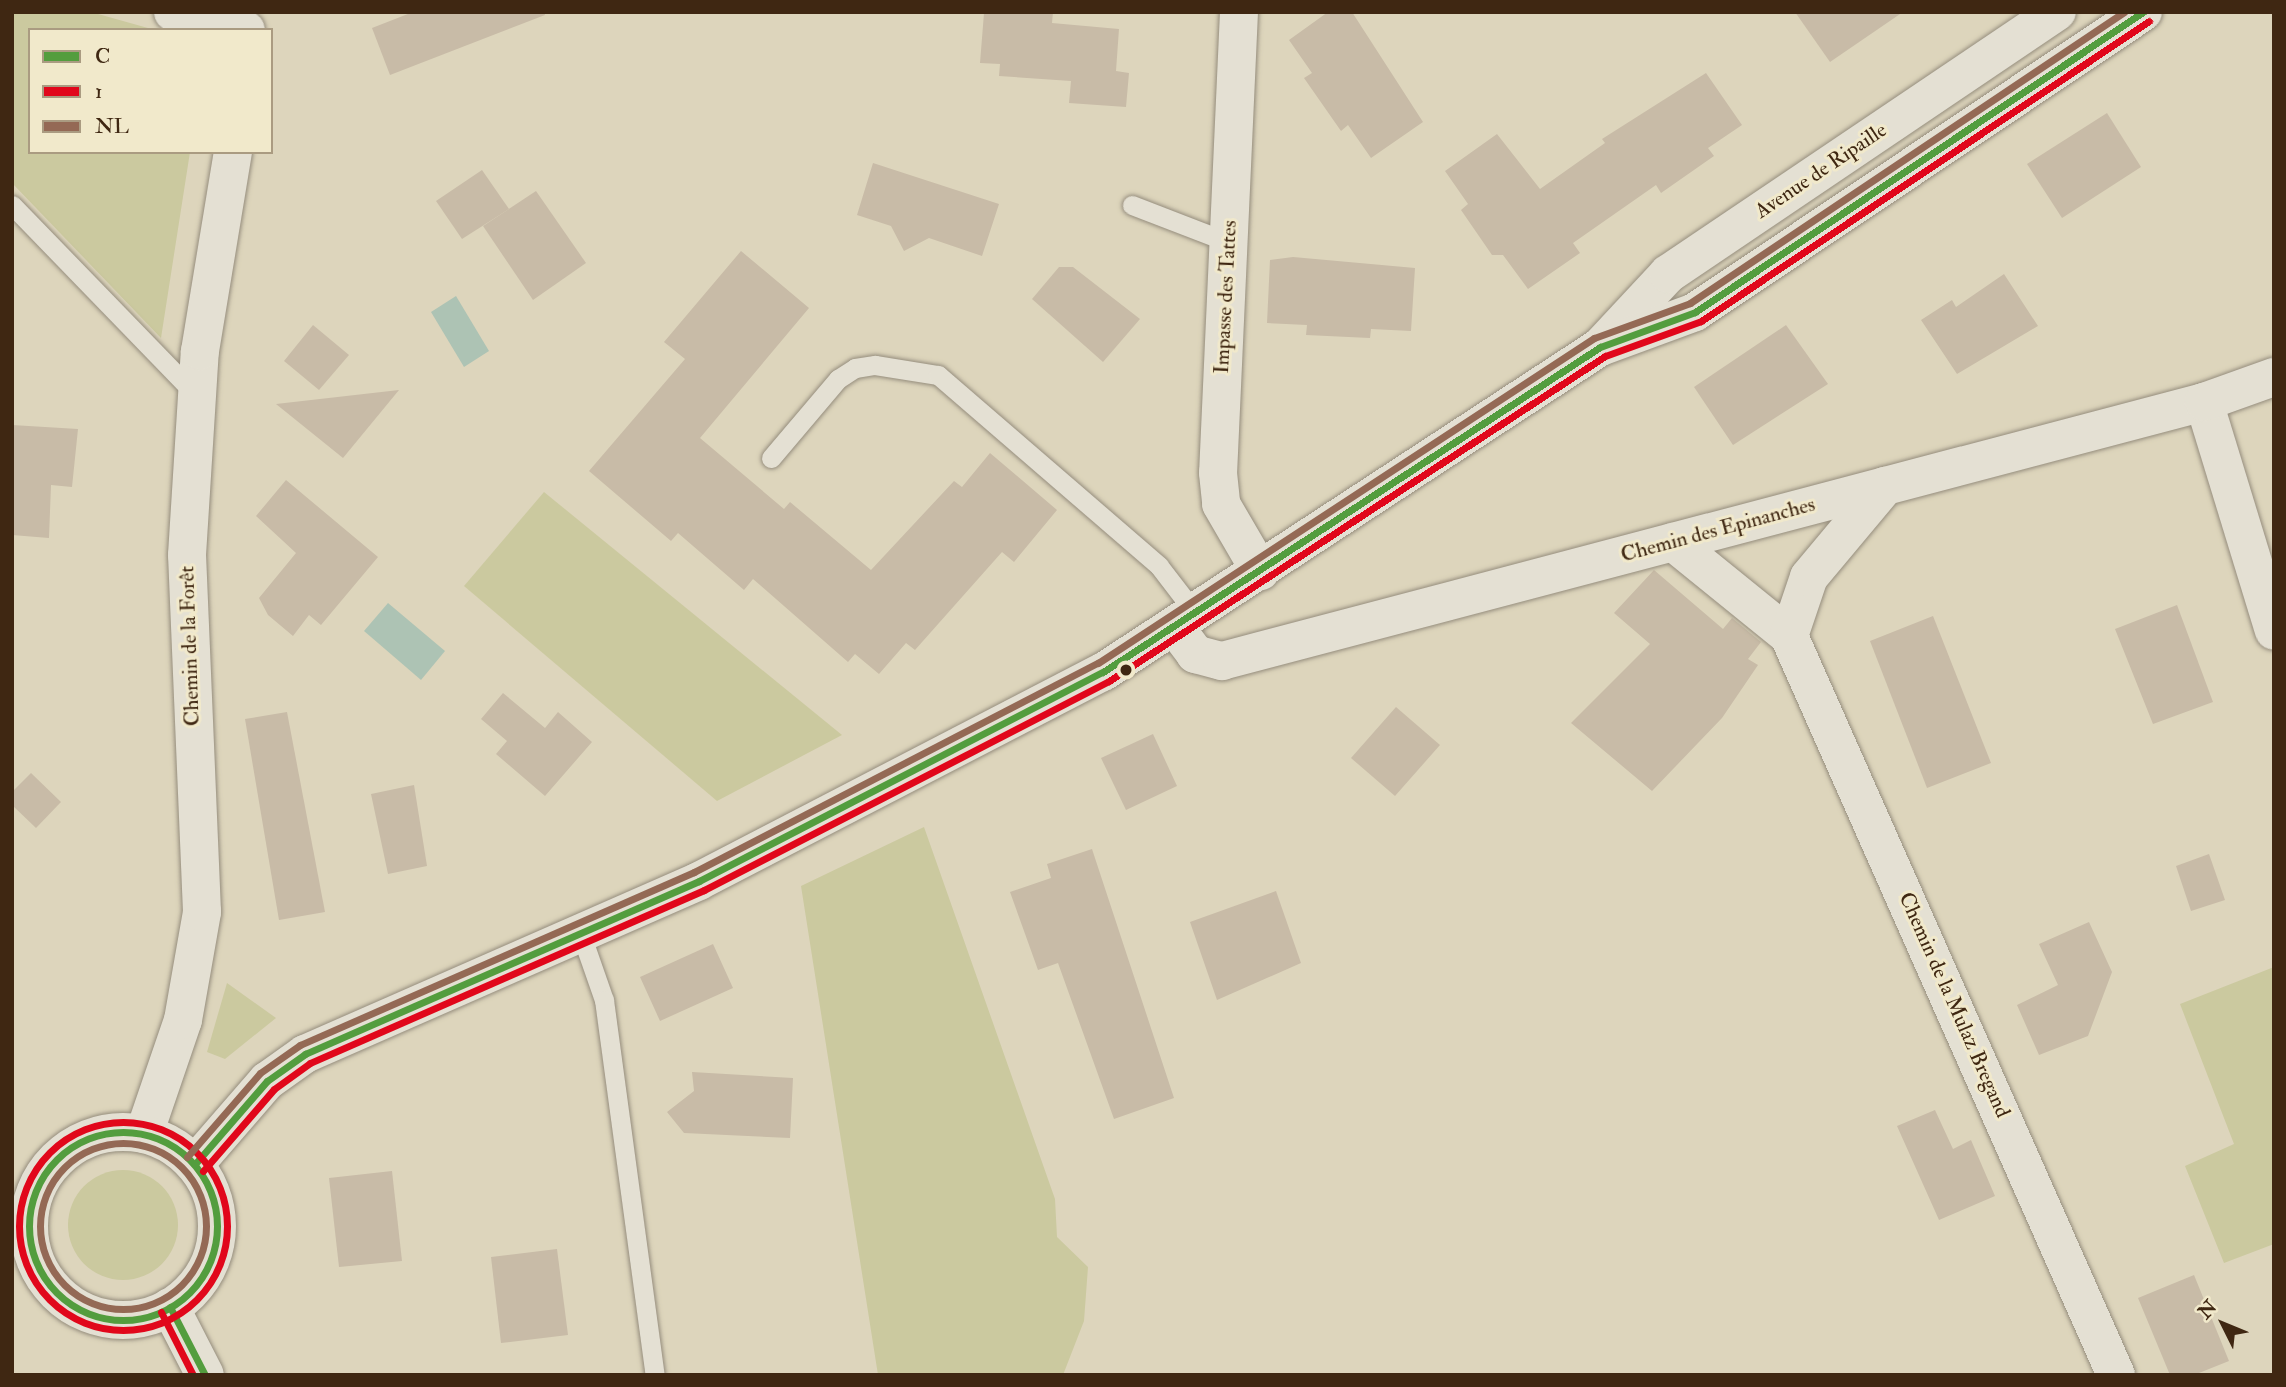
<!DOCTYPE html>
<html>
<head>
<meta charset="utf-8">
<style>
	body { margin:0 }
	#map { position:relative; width:2286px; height:1387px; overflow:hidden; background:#ddd5bc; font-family:"IM FELL Double Pica",serif }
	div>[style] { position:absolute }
	.green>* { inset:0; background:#cbc99f }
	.round { border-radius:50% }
	.water>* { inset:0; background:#adc3b4 }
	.building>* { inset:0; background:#c8bba7 }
	.roads { filter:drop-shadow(0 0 2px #958d7d) drop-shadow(0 0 2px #958d7d) }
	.lane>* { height:19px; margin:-9.5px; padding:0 9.5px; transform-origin:9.5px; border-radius:9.5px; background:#e4e0d3 }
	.street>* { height:38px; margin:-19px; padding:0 19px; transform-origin:19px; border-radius:19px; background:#e4e0d3 }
	.secondary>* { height:38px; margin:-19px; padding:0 19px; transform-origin:19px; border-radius:19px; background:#e4e0d3 }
	.secondary>.ring { margin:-19px; padding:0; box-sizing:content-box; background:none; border:38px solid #e4e0d3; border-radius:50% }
	.bus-1>* { height:7px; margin:-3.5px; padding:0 3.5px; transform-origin:3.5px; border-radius:3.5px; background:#539d3e }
	.bus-1>.ring { margin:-3.5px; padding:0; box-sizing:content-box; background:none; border:7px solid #539d3e; border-radius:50% }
	.bus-2>* { height:7px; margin:-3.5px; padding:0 3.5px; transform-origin:3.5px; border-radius:3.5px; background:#e1071b }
	.bus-2>.ring { margin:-3.5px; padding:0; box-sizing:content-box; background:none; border:7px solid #e1071b; border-radius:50% }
	.bus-3>* { height:7px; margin:-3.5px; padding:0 3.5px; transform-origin:3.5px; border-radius:3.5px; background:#946955 }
	.bus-3>.ring { margin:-3.5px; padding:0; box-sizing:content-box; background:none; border:7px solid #946955; border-radius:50% }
	.dots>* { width:19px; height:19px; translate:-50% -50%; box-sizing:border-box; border:4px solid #f1e9cb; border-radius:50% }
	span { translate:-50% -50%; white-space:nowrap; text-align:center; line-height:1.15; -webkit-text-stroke:6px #f1e9cb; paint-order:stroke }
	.street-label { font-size:21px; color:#3f2712 }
	.frame { position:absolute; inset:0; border:14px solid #3f2712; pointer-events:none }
	.legend { position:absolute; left:28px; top:28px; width:245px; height:126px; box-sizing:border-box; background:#f1e9cb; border:2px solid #aa9b81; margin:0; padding:9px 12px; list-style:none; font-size:21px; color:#3f2712 }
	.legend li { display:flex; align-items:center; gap:14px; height:35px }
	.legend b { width:35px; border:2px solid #aa9b81 }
	.north { position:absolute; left:2188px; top:1289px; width:70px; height:70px; -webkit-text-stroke:5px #f1e9cb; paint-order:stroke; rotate:313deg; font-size:19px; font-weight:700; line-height:28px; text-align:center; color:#3f2712 }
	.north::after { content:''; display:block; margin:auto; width:24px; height:32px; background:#3f2712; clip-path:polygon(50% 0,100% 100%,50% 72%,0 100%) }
</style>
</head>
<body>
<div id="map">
	<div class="green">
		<i style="clip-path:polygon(12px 12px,91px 12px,155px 30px,30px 30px,30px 152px,190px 152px,161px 338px,12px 183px)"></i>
		<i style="clip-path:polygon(544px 492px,842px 735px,717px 801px,464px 586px)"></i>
		<i style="clip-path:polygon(924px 827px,1055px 1199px,1057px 1237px,1088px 1267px,1084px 1321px,1063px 1375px,878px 1375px,801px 886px)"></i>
		<i style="clip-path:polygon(2274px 967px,2274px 1244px,2224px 1263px,2185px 1166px,2234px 1144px,2180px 1004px)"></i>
		<i style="clip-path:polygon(227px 983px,276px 1018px,225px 1059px,207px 1052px)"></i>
		<i class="round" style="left:68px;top:1170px;width:110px;height:110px"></i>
	</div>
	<div class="water">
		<i style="clip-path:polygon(456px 296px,489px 351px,464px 367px,431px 312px)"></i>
		<i style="clip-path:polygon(388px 603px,445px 651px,421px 680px,364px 631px)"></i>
	</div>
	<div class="building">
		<i style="clip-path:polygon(413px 12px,544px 12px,545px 15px,390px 75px,372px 28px)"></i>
		<i style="clip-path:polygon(1053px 12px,1052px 23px,1119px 29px,1116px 71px,1129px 73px,1126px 107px,1069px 103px,1071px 81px,999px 76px,1000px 64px,980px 63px,984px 13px)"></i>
		<i style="clip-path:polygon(1328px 12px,1352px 12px,1423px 122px,1371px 158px,1348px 125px,1341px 131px,1304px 78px,1312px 73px,1289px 40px)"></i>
		<i style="clip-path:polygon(1795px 12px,1903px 12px,1830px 62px)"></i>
		<i style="clip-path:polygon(1706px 73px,1742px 125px,1708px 148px,1714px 156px,1661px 193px,1656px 185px,1573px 243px,1580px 253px,1528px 289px,1503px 255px,1492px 255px,1461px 210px,1468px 204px,1445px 171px,1497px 134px,1540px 189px,1605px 143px,1602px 139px)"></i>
		<i style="clip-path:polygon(2107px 113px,2141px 167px,2062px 218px,2027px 164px)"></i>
		<i style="clip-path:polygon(873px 163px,999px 204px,982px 256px,929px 238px,904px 251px,891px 226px,857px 215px)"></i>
		<i style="clip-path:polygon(482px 170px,509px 209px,462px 239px,436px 201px)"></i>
		<i style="clip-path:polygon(536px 191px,586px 263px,533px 300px,483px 226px)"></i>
		<i style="clip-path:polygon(741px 251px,809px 308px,700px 438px,784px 509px,790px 502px,871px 570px,954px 481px,962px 487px,990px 453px,1057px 510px,1014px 562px,1002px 552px,915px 650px,906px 643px,879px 674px,855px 654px,848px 662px,753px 579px,744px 590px,678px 533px,671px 541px,589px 471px,685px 359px,664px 342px)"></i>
		<i style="clip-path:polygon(1293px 257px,1415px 268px,1411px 331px,1371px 329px,1370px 338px,1306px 335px,1307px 325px,1267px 323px,1270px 260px)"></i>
		<i style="clip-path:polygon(1059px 267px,1073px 267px,1140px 319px,1103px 362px,1032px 299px)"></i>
		<i style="clip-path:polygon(2004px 274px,2038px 326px,1957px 374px,1921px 320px,1952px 300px,1956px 307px)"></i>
		<i style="clip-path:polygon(313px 325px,349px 355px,319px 390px,284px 361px)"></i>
		<i style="clip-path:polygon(1786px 325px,1828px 384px,1733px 445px,1694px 387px)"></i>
		<i style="clip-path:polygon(399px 390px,343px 458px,276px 404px)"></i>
		<i style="clip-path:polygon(12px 425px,78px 429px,72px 487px,51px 485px,49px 538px,12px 535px)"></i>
		<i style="clip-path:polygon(286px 480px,378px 557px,321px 625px,309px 615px,293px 636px,268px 615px,259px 598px,296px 553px,256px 516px)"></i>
		<i style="clip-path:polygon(1654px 570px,1723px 629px,1732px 618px,1761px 642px,1748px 659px,1758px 665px,1722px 718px,1652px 791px,1571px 723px,1650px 644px,1614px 613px)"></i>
		<i style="clip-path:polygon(2177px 605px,2213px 702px,2153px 724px,2115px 629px)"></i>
		<i style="clip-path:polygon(1933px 616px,1991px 763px,1927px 788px,1870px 641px)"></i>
		<i style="clip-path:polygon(503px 693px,545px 728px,558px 712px,592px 742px,545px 796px,496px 754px,507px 741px,481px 719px)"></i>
		<i style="clip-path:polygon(1396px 707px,1440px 745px,1395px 796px,1351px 758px)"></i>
		<i style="clip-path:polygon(287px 712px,325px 912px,279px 920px,245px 719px)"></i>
		<i style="clip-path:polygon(1153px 734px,1177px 786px,1126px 810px,1101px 758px)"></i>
		<i style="clip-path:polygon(31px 773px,61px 802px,36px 828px,12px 805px,12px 792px)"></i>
		<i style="clip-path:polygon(414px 785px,427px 866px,388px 874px,371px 794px)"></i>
		<i style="clip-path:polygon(1092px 849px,1174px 1098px,1114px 1119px,1058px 963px,1038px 970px,1010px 892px,1051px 878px,1047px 864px)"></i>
		<i style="clip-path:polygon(2209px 854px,2225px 900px,2191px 911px,2176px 866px)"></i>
		<i style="clip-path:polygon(1276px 891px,1301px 963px,1217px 1000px,1190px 922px)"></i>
		<i style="clip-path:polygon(2089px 922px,2112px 972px,2088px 1036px,2039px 1055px,2017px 1005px,2058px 985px,2039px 944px)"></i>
		<i style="clip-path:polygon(713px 944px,733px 988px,660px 1021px,640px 977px)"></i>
		<i style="clip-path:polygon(692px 1072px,793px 1078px,790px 1138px,684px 1133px,667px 1112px,694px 1091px)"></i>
		<i style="clip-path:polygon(1935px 1110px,1953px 1149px,1971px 1140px,1995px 1196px,1939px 1220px,1897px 1126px)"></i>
		<i style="clip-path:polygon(392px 1171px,402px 1261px,339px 1267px,329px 1178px)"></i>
		<i style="clip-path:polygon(557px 1249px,568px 1335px,501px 1343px,491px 1257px)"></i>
		<i style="clip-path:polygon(2194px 1275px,2229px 1361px,2194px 1375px,2170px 1375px,2138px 1298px)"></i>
	</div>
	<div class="roads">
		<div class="lane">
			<i style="left:12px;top:205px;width:264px;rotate:45.9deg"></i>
			<i style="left:1132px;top:205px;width:103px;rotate:21.1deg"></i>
			<i style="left:771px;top:458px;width:104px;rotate:-49.7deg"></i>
			<i style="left:838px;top:379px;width:20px;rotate:-33deg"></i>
			<i style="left:855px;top:368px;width:20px;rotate:-9deg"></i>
			<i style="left:875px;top:365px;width:64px;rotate:9deg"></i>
			<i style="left:938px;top:375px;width:292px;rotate:40.8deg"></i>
			<i style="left:1159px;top:566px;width:61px;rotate:52.4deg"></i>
			<i style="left:581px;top:934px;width:70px;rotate:70.8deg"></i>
			<i style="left:604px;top:1000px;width:378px;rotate:82.3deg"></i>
		</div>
		<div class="street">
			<i style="left:173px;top:12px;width:75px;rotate:13.9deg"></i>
			<i style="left:1239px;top:12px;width:461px;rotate:92.6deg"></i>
			<i style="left:1218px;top:473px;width:31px;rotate:84deg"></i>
			<i style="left:1221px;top:504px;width:78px;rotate:59.8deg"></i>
			<i style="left:2204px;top:402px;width:239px;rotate:73deg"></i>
			<i style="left:1673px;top:542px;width:149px;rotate:39deg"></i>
			<i style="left:1789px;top:636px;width:808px;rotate:66.13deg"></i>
			<i style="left:1175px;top:627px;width:34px;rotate:53deg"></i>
			<i style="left:1195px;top:654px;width:28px;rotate:15deg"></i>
			<i style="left:1222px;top:661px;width:1016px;rotate:-14.78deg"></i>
			<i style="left:2204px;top:402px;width:74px;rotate:-19.7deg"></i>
			<i style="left:1789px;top:636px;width:62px;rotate:-71.3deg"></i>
			<i style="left:1809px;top:577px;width:119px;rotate:-50.1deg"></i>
			<i style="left:144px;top:1134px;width:120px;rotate:-71.1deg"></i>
			<i style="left:183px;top:1020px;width:110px;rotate:-80deg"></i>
			<i style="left:202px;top:912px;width:357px;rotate:-92.4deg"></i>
			<i style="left:187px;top:555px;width:204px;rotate:-86.4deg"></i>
			<i style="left:200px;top:351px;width:202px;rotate:-80.6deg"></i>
			<i style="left:170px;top:1307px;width:76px;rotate:62.8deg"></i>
		</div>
		<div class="secondary">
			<i style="left:1600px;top:347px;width:100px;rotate:-47deg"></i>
			<i style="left:1668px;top:274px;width:469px;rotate:-34deg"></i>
			<i class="ring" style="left:29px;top:1132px;width:150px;height:150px"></i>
			<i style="left:195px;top:1164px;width:110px;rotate:-49.1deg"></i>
			<i style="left:267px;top:1081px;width:47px;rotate:-35.4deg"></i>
			<i style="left:305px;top:1054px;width:430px;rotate:-23.7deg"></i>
			<i style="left:699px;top:881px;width:455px;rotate:-27.4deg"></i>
			<i style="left:1103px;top:672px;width:594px;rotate:-33.18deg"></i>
			<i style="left:1600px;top:347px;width:101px;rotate:-20.2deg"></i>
			<i style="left:1695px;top:312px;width:539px;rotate:-33.81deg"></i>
		</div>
	</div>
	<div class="bus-1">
		<i class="ring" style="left:29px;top:1132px;width:181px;height:181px"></i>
		<i style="left:195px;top:1164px;width:110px;rotate:-49.1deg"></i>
		<i style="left:267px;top:1081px;width:47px;rotate:-35.4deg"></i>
		<i style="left:305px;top:1054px;width:430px;rotate:-23.7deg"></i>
		<i style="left:699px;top:881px;width:455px;rotate:-27.4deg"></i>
		<i style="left:1103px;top:672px;width:594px;rotate:-33.18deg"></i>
		<i style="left:1600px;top:347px;width:101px;rotate:-20.2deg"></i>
		<i style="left:1695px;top:312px;width:539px;rotate:-33.81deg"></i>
		<i style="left:170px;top:1307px;width:76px;rotate:62.8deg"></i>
	</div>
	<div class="bus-2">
		<i class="ring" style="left:19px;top:1122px;width:201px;height:201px"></i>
		<i style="left:203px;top:1171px;width:108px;rotate:-49.1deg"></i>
		<i style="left:274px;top:1089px;width:44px;rotate:-35.8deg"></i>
		<i style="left:310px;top:1063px;width:430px;rotate:-23.7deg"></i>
		<i style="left:704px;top:890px;width:456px;rotate:-27.3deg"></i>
		<i style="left:1109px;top:681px;width:593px;rotate:-33.23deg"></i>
		<i style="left:1605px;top:356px;width:102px;rotate:-20deg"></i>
		<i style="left:1701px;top:321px;width:539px;rotate:-33.81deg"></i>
		<i style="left:161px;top:1312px;width:71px;rotate:63.1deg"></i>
	</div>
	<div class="bus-3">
		<i class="ring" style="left:40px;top:1143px;width:159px;height:159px"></i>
		<i style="left:187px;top:1157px;width:111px;rotate:-49deg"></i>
		<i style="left:260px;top:1073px;width:49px;rotate:-35deg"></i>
		<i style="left:300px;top:1045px;width:430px;rotate:-23.7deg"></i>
		<i style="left:694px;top:872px;width:455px;rotate:-27.4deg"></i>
		<i style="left:1098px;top:663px;width:593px;rotate:-33.23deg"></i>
		<i style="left:1594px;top:338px;width:102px;rotate:-20deg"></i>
		<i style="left:1690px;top:303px;width:523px;rotate:-33.84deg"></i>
	</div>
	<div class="dots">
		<i style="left:1126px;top:670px;background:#3f2712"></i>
	</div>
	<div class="street-label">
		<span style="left:1821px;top:171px;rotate:-34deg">Avenue de Ripaille</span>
		<span style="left:1226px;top:297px;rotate:-87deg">Impasse des Tattes</span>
		<span style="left:1718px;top:530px;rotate:-15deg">Chemin des Epinanches</span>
		<span style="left:190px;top:646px;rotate:-92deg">Chemin de la Forêt</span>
		<span style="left:1954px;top:1005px;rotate:66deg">Chemin de la Mulaz Bregand</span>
	</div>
	<div class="frame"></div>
	<ul class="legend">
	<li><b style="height:9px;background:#539d3e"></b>C</li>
	<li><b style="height:9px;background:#e1071b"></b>1</li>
	<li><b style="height:9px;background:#946955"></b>NL</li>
	</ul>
	<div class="north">N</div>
</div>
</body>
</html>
